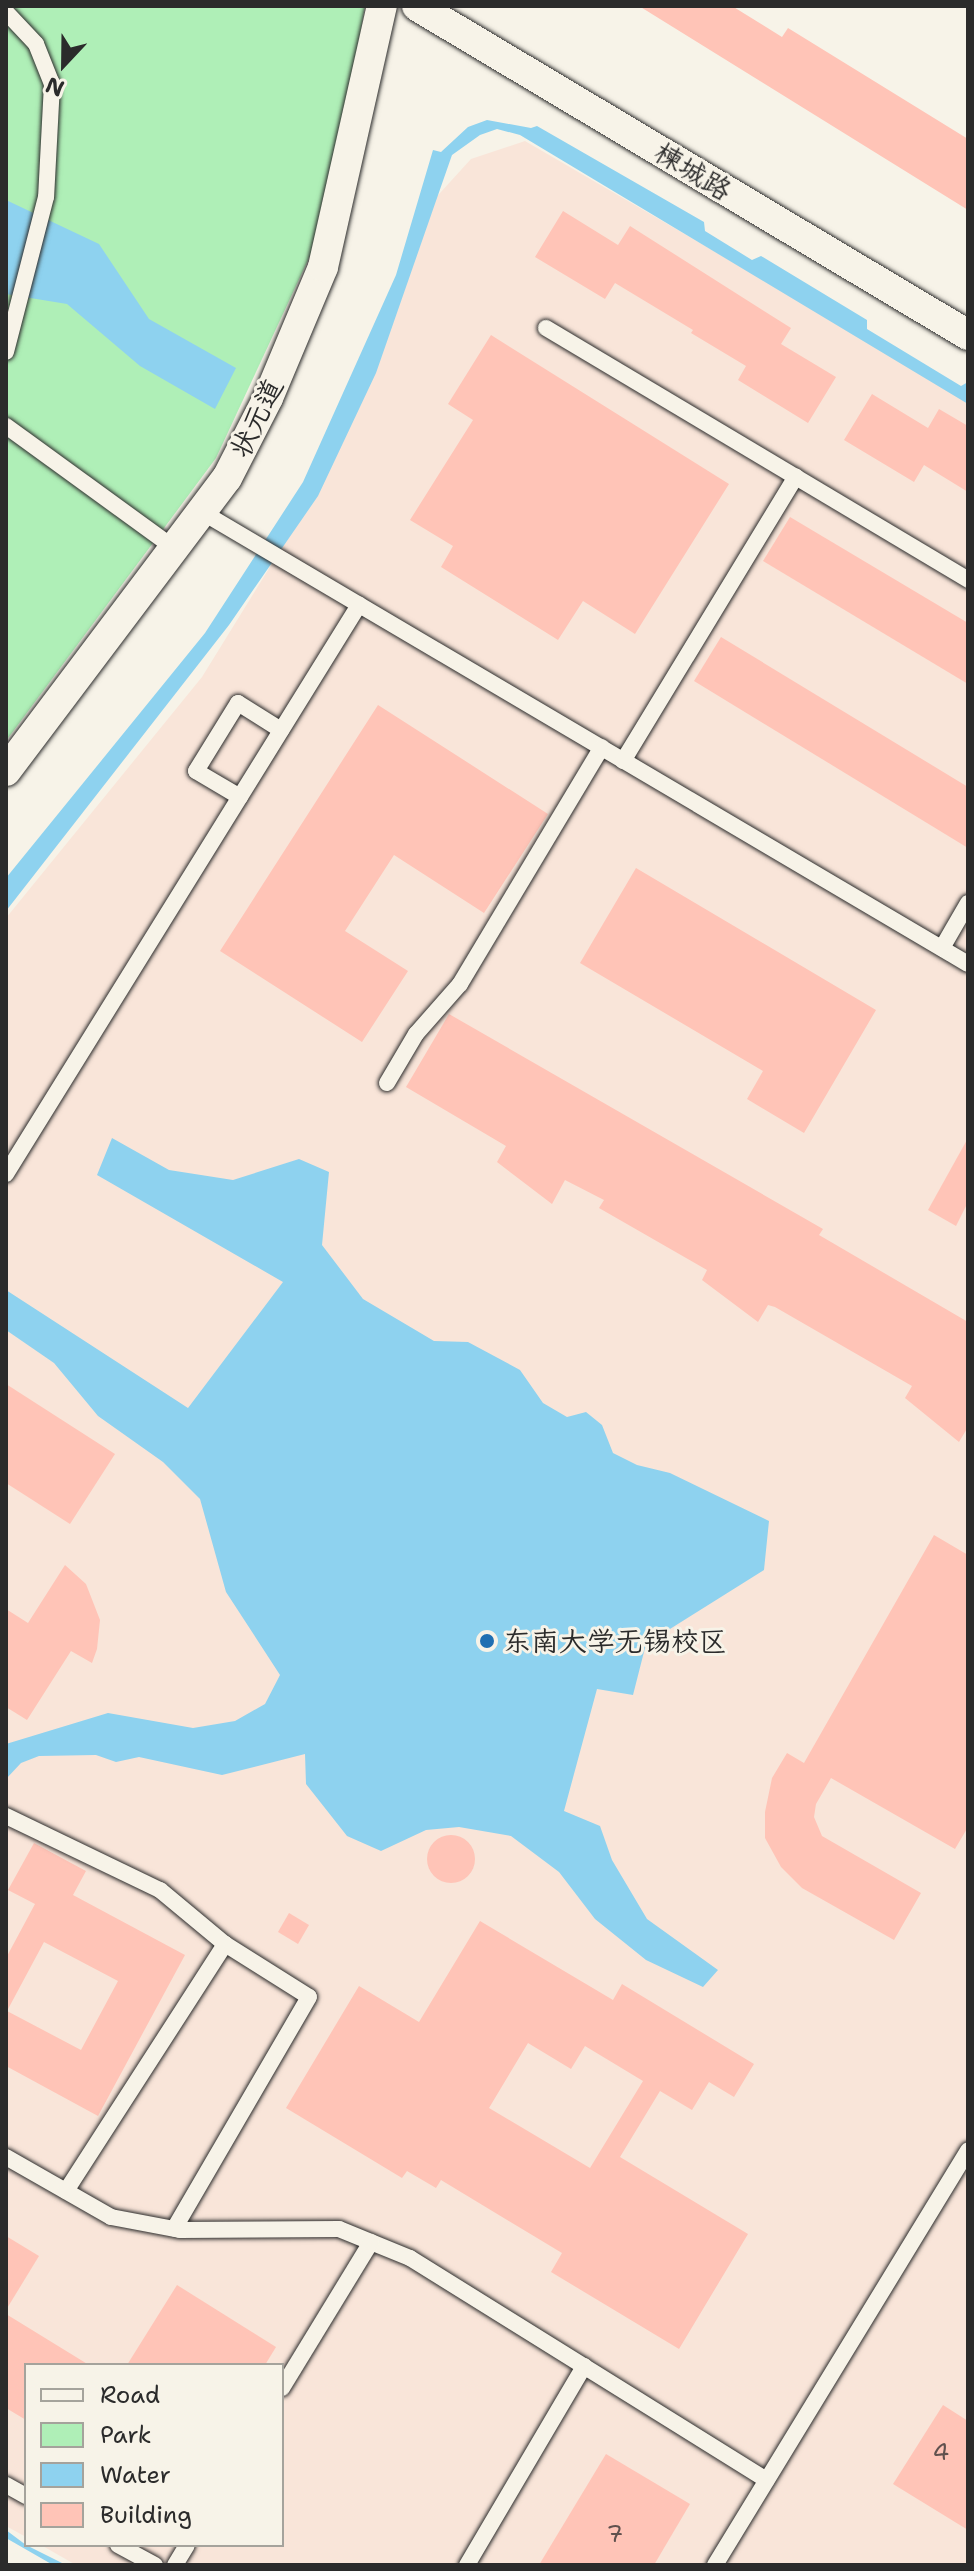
<!DOCTYPE html>
<html>
<head>
<meta charset="utf-8">
<style>
	body { margin:0 }
	#map { position:relative; width:974px; height:2571px; overflow:hidden; background:#f7f3e8; font-family:"Shantell Sans","LXGW WenKai TC",sans-serif }
	div>[style] { position:absolute }
	.built>* { inset:0; background:#f9e5d9 }
	.green>* { inset:0; background:#afefb7 }
	.water>* { inset:0; background:#8ed2ef }
	.building>* { inset:0; background:#ffc4b7 }
	.round { border-radius:50% }
	.roads { filter:drop-shadow(0 0 2px #2b2b2b) drop-shadow(0 0 2px #2b2b2b) }
	.lane>* { height:16px; margin:-8px; padding:0 8px; transform-origin:8px; border-radius:8px; background:#f7f3e8 }
	.street>* { height:30px; margin:-15px; padding:0 15px; transform-origin:15px; border-radius:15px; background:#f7f3e8 }
	.dots>* { width:22px; height:22px; translate:-50% -50%; box-sizing:border-box; border:4px solid #f7f3e8; border-radius:50% }
	span { translate:-50% -50%; white-space:nowrap; text-align:center; line-height:1.15; -webkit-text-stroke:6px #f7f3e8; paint-order:stroke }
	.number-label { font-size:24px; color:#60514e }
	.number-label span { -webkit-text-stroke-width:0 }
	.street-label { font-size:28px; color:#2b2b2b }
	.poi-label { font-size:28px; color:#2b2b2b }
	.left { translate:0 -50%; text-align:left }
	.frame { position:absolute; inset:0; border:8px solid #2b2b2b; pointer-events:none }
	.legend { position:absolute; left:24px; top:2363px; width:260px; height:184px; box-sizing:border-box; background:#f7f3e8; border:2px solid #a5a39c; margin:0; padding:10px 14px; list-style:none; font-size:24px; color:#2b2b2b }
	.legend li { display:flex; align-items:center; gap:16px; height:40px }
	.legend b { width:40px; border:2px solid #a5a39c }
	.north { position:absolute; left:24px; top:24px; width:80px; height:80px; -webkit-text-stroke:6px #f7f3e8; paint-order:stroke; rotate:202deg; font-size:22px; font-weight:700; line-height:32px; text-align:center; color:#2b2b2b }
	.north::after { content:''; display:block; margin:auto; width:28px; height:36px; background:#2b2b2b; clip-path:polygon(50% 0,100% 100%,50% 72%,0 100%) }
</style>
</head>
<body>
<div id="map">
	<div class="built">
		<i style="clip-path:polygon(525px 141px,968px 399px,968px 2565px,76px 2565px,41px 2545px,282px 2545px,282px 2365px,26px 2365px,26px 2537px,6px 2526px,6px 918px,202px 677px,307px 507px,430px 204px,471px 159px)"></i>
	</div>
	<div class="green">
		<i style="clip-path:polygon(6px 6px,365px 6px,329px 215px,216px 458px,6px 741px)"></i>
	</div>
	<div class="water">
		<i style="clip-path:polygon(487px 120px,531px 128px,537px 126px,704px 222px,705px 231px,752px 260px,761px 256px,867px 320px,867px 329px,961px 386px,968px 382px,968px 404px,520px 135px,497px 129px,480px 135px,452px 155px,376px 373px,318px 496px,229px 625px,6px 911px,6px 878px,205px 633px,303px 482px,396px 275px,433px 150px,441px 152px,468px 127px)"></i>
		<i style="clip-path:polygon(6px 200px,99px 244px,149px 319px,236px 368px,215px 409px,140px 366px,67px 304px,6px 294px)"></i>
		<i style="clip-path:polygon(112px 1138px,169px 1170px,233px 1180px,299px 1159px,329px 1172px,322px 1245px,363px 1299px,434px 1341px,468px 1342px,520px 1370px,543px 1403px,567px 1417px,586px 1412px,602px 1425px,613px 1453px,637px 1465px,670px 1473px,769px 1521px,764px 1570px,646px 1644px,633px 1695px,597px 1689px,564px 1811px,600px 1826px,612px 1860px,647px 1919px,718px 1970px,703px 1987px,646px 1960px,595px 1919px,559px 1872px,511px 1836px,459px 1827px,426px 1830px,381px 1851px,347px 1836px,306px 1784px,305px 1754px,222px 1775px,139px 1757px,116px 1762px,96px 1755px,39px 1756px,21px 1763px,6px 1779px,6px 1744px,108px 1713px,193px 1728px,235px 1721px,265px 1704px,280px 1675px,226px 1592px,200px 1499px,163px 1462px,98px 1416px,54px 1363px,6px 1330px,6px 1290px,188px 1408px,283px 1282px,97px 1175px)"></i>
		<i style="clip-path:polygon(6px 2530px,26px 2545px,66px 2565px,53px 2565px,6px 2538px)"></i>
	</div>
	<div class="building">
		<i style="clip-path:polygon(639px 6px,732px 6px,782px 37px,788px 28px,968px 139px,968px 210px)"></i>
		<i style="clip-path:polygon(563px 211px,618px 245px,630px 226px,791px 328px,781px 344px,836px 377px,808px 423px,738px 380px,746px 366px,691px 333px,693px 330px,615px 283px,605px 299px,535px 257px)"></i>
		<i style="clip-path:polygon(491px 335px,729px 484px,635px 634px,583px 601px,558px 640px,441px 567px,453px 546px,410px 520px,473px 420px,448px 404px)"></i>
		<i style="clip-path:polygon(872px 394px,928px 428px,939px 409px,968px 426px,968px 492px,924px 465px,914px 482px,844px 440px)"></i>
		<i style="clip-path:polygon(790px 517px,968px 623px,968px 684px,763px 561px)"></i>
		<i style="clip-path:polygon(721px 637px,968px 787px,968px 848px,694px 681px)"></i>
		<i style="clip-path:polygon(378px 705px,548px 814px,484px 913px,394px 855px,345px 931px,408px 971px,362px 1042px,220px 951px)"></i>
		<i style="clip-path:polygon(636px 868px,876px 1010px,804px 1133px,747px 1099px,763px 1071px,580px 963px)"></i>
		<i style="clip-path:polygon(449px 1014px,823px 1229px,819px 1235px,968px 1322px,968px 1427px,959px 1442px,905px 1398px,912px 1386px,775px 1307px,768px 1305px,758px 1322px,702px 1280px,707px 1270px,599px 1208px,604px 1200px,565px 1180px,552px 1204px,497px 1162px,506px 1146px,406px 1087px)"></i>
		<i style="clip-path:polygon(968px 1138px,968px 1202px,956px 1226px,928px 1210px)"></i>
		<i style="clip-path:polygon(6px 1384px,115px 1454px,70px 1524px,6px 1483px)"></i>
		<i style="clip-path:polygon(934px 1535px,968px 1555px,968px 1827px,955px 1849px,831px 1778px,816px 1804px,814px 1817px,822px 1836px,921px 1893px,894px 1940px,802px 1888px,781px 1867px,765px 1838px,765px 1812px,772px 1778px,787px 1753px,804px 1763px)"></i>
		<i style="clip-path:polygon(65px 1565px,86px 1584px,100px 1620px,97px 1649px,92px 1663px,71px 1651px,27px 1720px,6px 1707px,6px 1609px,28px 1623px)"></i>
		<i class="round" style="left:427px;top:1835px;width:48px;height:48px"></i>
		<i style="clip-path:polygon(evenodd,34px 1843px,86px 1871px,73px 1895px,185px 1955px,98px 2116px,6px 2066px,6px 1958px,35px 1904px,8px 1890px,34px 1843px,44px 1942px,118px 1981px,81px 2050px,7px 2011px,44px 1942px)"></i>
		<i style="clip-path:polygon(289px 1913px,309px 1925px,298px 1944px,278px 1932px)"></i>
		<i style="clip-path:polygon(evenodd,480px 1921px,613px 2000px,622px 1984px,754px 2064px,734px 2097px,709px 2082px,692px 2110px,660px 2091px,620px 2157px,748px 2234px,679px 2349px,551px 2272px,562px 2253px,441px 2180px,436px 2188px,407px 2171px,402px 2178px,286px 2108px,359px 1986px,419px 2022px,480px 1921px,528px 2043px,571px 2069px,585px 2046px,643px 2081px,590px 2168px,489px 2108px,528px 2043px)"></i>
		<i style="clip-path:polygon(6px 2236px,39px 2256px,6px 2310px)"></i>
		<i style="clip-path:polygon(177px 2285px,276px 2347px,265px 2365px,127px 2365px)"></i>
		<i style="clip-path:polygon(6px 2314px,89px 2365px,26px 2365px,26px 2420px,6px 2408px)"></i>
		<i style="clip-path:polygon(943px 2405px,968px 2421px,968px 2530px,893px 2484px)"></i>
		<i style="clip-path:polygon(606px 2454px,690px 2504px,654px 2565px,539px 2565px)"></i>
	</div>
	<div class="roads">
		<div class="lane">
			<i style="left:6px;top:12px;width:44px;rotate:46.8deg"></i>
			<i style="left:36px;top:44px;width:43px;rotate:68.2deg"></i>
			<i style="left:52px;top:84px;width:113px;rotate:93deg"></i>
			<i style="left:46px;top:197px;width:160px;rotate:104.5deg"></i>
			<i style="left:546px;top:328px;width:492px;rotate:30.8deg"></i>
			<i style="left:6px;top:426px;width:209px;rotate:36deg"></i>
			<i style="left:202px;top:512px;width:889px;rotate:30.54deg"></i>
			<i style="left:623px;top:761px;width:333px;rotate:-58.7deg"></i>
			<i style="left:240px;top:797px;width:51px;rotate:-149.4deg"></i>
			<i style="left:196px;top:771px;width:80px;rotate:-58.3deg"></i>
			<i style="left:238px;top:703px;width:51px;rotate:32.1deg"></i>
			<i style="left:942px;top:948px;width:52px;rotate:-60deg"></i>
			<i style="left:387px;top:1083px;width:57px;rotate:-59.4deg"></i>
			<i style="left:416px;top:1034px;width:67px;rotate:-48.7deg"></i>
			<i style="left:460px;top:984px;width:276px;rotate:-59.1deg"></i>
			<i style="left:6px;top:1174px;width:670px;rotate:-58.19deg"></i>
			<i style="left:6px;top:1816px;width:171px;rotate:25.7deg"></i>
			<i style="left:160px;top:1890px;width:85px;rotate:39.7deg"></i>
			<i style="left:225px;top:1944px;width:99px;rotate:32.2deg"></i>
			<i style="left:309px;top:1997px;width:268px;rotate:120.2deg"></i>
			<i style="left:6px;top:2157px;width:121px;rotate:29.7deg"></i>
			<i style="left:111px;top:2217px;width:70px;rotate:10.7deg"></i>
			<i style="left:180px;top:2230px;width:159px;rotate:-0.4deg"></i>
			<i style="left:339px;top:2229px;width:77px;rotate:22.2deg"></i>
			<i style="left:410px;top:2258px;width:420px;rotate:31.9deg"></i>
			<i style="left:66px;top:2191px;width:294px;rotate:-57.2deg"></i>
			<i style="left:282px;top:2388px;width:171px;rotate:-58.6deg"></i>
			<i style="left:6px;top:2485px;width:23px;rotate:29deg"></i>
			<i style="left:118px;top:2545px;width:42px;rotate:28.4deg"></i>
			<i style="left:175px;top:2565px;width:23px;rotate:-59deg"></i>
			<i style="left:467px;top:2565px;width:231px;rotate:-59.5deg"></i>
			<i style="left:715px;top:2565px;width:486px;rotate:-58.6deg"></i>
		</div>
		<div class="street">
			<i style="left:417px;top:6px;width:642px;rotate:30.84deg"></i>
			<i style="left:6px;top:771px;width:367px;rotate:-53deg"></i>
			<i style="left:227px;top:478px;width:90px;rotate:-62.9deg"></i>
			<i style="left:268px;top:398px;width:142px;rotate:-67.2deg"></i>
			<i style="left:323px;top:267px;width:268px;rotate:-77.3deg"></i>
		</div>
	</div>
	<div class="dots">
		<i style="left:487px;top:1641px;background:#1f6fb2"></i>
	</div>
	<div class="number-label">
		<span style="left:941px;top:2453px">4</span>
		<span style="left:615px;top:2535px">7</span>
	</div>
	<div class="street-label">
		<span style="left:693px;top:171px;rotate:31deg">楝城路</span>
		<span style="left:256px;top:418px;rotate:-64deg">状元道</span>
	</div>
	<div class="poi-label">
		<span class="left" style="left:503px;top:1641px">东南大学无锡校区</span>
	</div>
	<div class="frame"></div>
	<ul class="legend">
	<li><b style="height:10px;background:#f7f3e8"></b>Road</li>
	<li><b style="height:22px;background:#afefb7"></b>Park</li>
	<li><b style="height:22px;background:#8ed2ef"></b>Water</li>
	<li><b style="height:22px;background:#ffc4b7"></b>Building</li>
	</ul>
	<div class="north">N</div>
</div>
</body>
</html>
